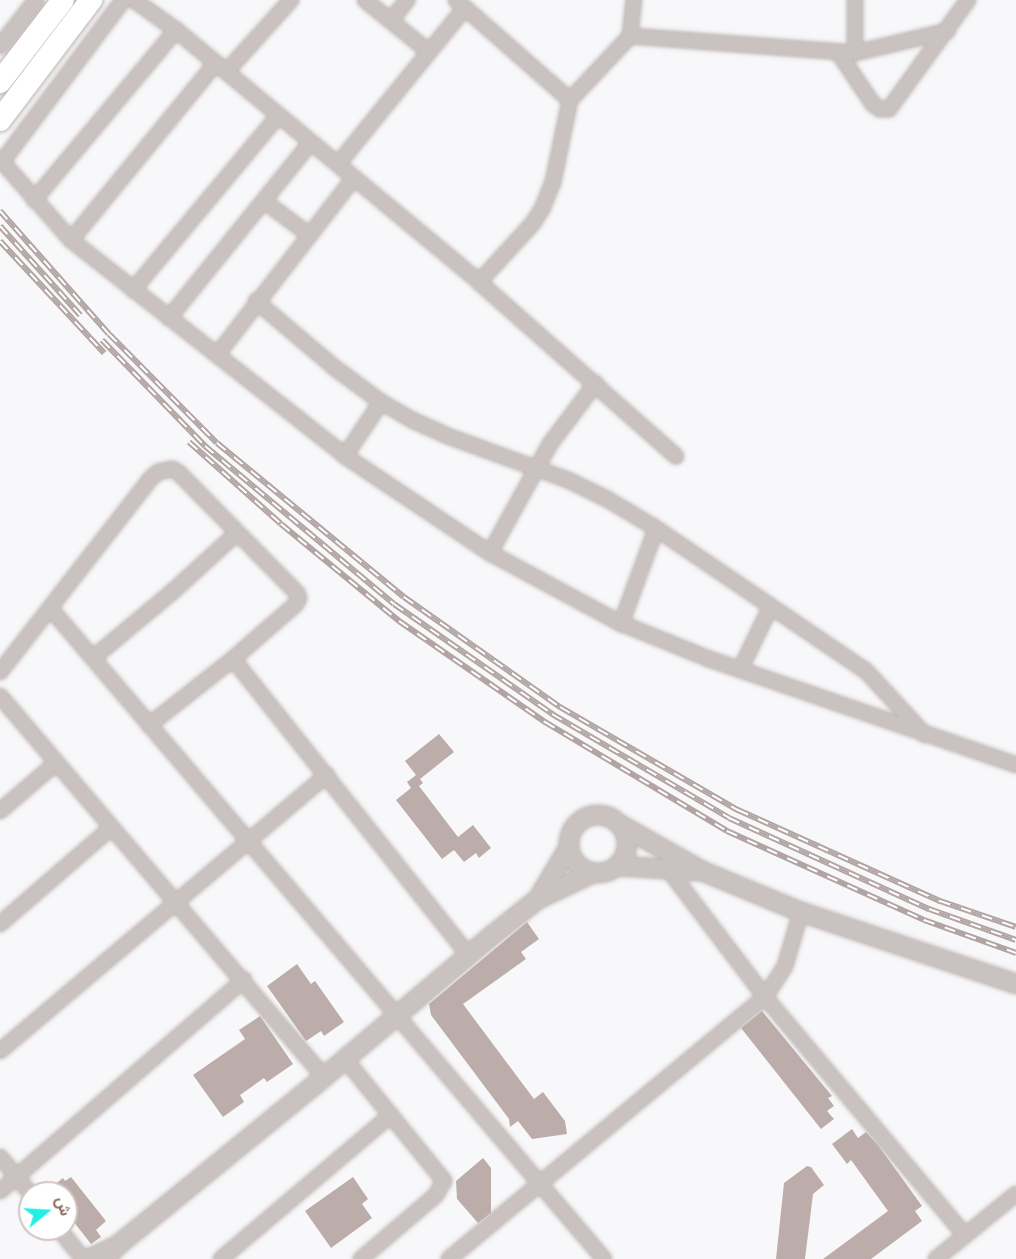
<!DOCTYPE html>
<html>
<head>
<meta charset="utf-8">
<style>
	body { margin:0 }
	#map { position:relative; width:1016px; height:1259px; overflow:hidden; background:#f8f8fa; font-family:Cabin,Vazirmatn,sans-serif }
	div>[style] { position:absolute }
	.building>* { inset:0; background:#bcadab }
	.roads { filter:drop-shadow(0 0 2px #bfb6b4) drop-shadow(0 0 2px #bfb6b4) }
	.minor>* { height:14px; margin:-7px; padding:0 7px; transform-origin:7px; border-radius:7px; background:#cac2c0 }
	.tertiary>* { height:18px; margin:-9px; padding:0 9px; transform-origin:9px; border-radius:9px; background:#cac2c0 }
	.tertiary>.ring { margin:-9px; padding:0; box-sizing:content-box; background:none; border:18px solid #cac2c0; border-radius:50% }
	.primary>* { height:22px; margin:-11px; padding:0 11px; transform-origin:11px; border-radius:11px; background:#fff }
	.rail>* { height:6px; margin-top:-3px; transform-origin:0; background:repeating-linear-gradient(90deg,#fff 0 11px,#b1a4a2 0 22px); box-sizing:border-box; border-block:2px solid #b1a4a2 }
	span { translate:-50% -50%; white-space:nowrap; text-align:center; line-height:1.15; -webkit-text-stroke:6px #fff; paint-order:stroke }
	.north { position:absolute; left:18px; top:1181px; width:60px; height:60px; box-sizing:border-box; background:#fff; border:2px solid #d1c5c2; border-radius:50%; rotate:72deg; font-size:16px; font-weight:700; line-height:24px; text-align:center; color:#8b6d67 }
	.north::after { content:''; display:block; margin:auto; width:21px; height:27px; background:#23efe5; clip-path:polygon(50% 0,100% 100%,50% 72%,0 100%) }
</style>
</head>
<body>
<div id="map">
	<div class="building">
		<i style="clip-path:polygon(439px 734px,454px 752px,420px 779px,423px 783px,419px 786px,458px 837px,473px 825px,491px 848px,479px 858px,476px 853px,464px 862px,454px 850px,442px 859px,396px 800px,411px 788px,407px 782px,416px 775px,405px 761px)"></i>
		<i style="clip-path:polygon(527px 922px,539px 939px,521px 952px,526px 959px,463px 1004px,534px 1099px,543px 1092px,565px 1121px,567px 1134px,532px 1139px,518px 1121px,510px 1127px,509px 1119px,431px 1015px,429px 1004px)"></i>
		<i style="clip-path:polygon(297px 964px,311px 984px,315px 981px,344px 1022px,324px 1036px,321px 1031px,306px 1041px,267px 986px)"></i>
		<i style="clip-path:polygon(762px 1011px,832px 1096px,828px 1098px,834px 1106px,827px 1111px,834px 1119px,821px 1129px,741px 1028px)"></i>
		<i style="clip-path:polygon(260px 1016px,293px 1064px,267px 1082px,264px 1078px,240px 1095px,244px 1102px,223px 1117px,193px 1075px,245px 1039px,239px 1030px)"></i>
		<i style="clip-path:polygon(852px 1129px,858px 1138px,866px 1132px,878px 1145px,922px 1206px,915px 1211px,922px 1221px,871px 1259px,823px 1259px,888px 1211px,851px 1160px,847px 1164px,832px 1144px)"></i>
		<i style="clip-path:polygon(483px 1158px,491px 1168px,491px 1213px,478px 1223px,457px 1199px,456px 1181px)"></i>
		<i style="clip-path:polygon(807px 1166px,811px 1167px,824px 1185px,813px 1194px,805px 1259px,776px 1259px,784px 1183px)"></i>
		<i style="clip-path:polygon(71px 1177px,106px 1221px,96px 1230px,101px 1237px,91px 1244px,66px 1212px,66px 1193px,44px 1193px,63px 1178px,65px 1181px)"></i>
		<i style="clip-path:polygon(353px 1177px,368px 1199px,362px 1204px,372px 1218px,331px 1248px,305px 1211px)"></i>
	</div>
	<div class="roads">
		<div class="minor">
			<i style="left:134px;top:0;width:52px;rotate:35.5deg"></i>
			<i style="left:176px;top:30px;width:394px;rotate:39.7deg"></i>
			<i style="left:479px;top:282px;width:263px;rotate:41.5deg"></i>
			<i style="left:365px;top:0;width:81px;rotate:39deg"></i>
			<i style="left:456px;top:0;width:152px;rotate:41.3deg"></i>
			<i style="left:391px;top:20px;width:26px;rotate:-51deg"></i>
			<i style="left:630px;top:36px;width:226px;rotate:4.3deg"></i>
			<i style="left:855px;top:53px;width:95px;rotate:-13.4deg"></i>
			<i style="left:0;top:46px;width:58px;rotate:-52deg"></i>
			<i style="left:838px;top:52px;width:63px;rotate:56.1deg"></i>
			<i style="left:873px;top:104px;width:9px;rotate:36deg"></i>
			<i style="left:880px;top:109px;width:9px"></i>
			<i style="left:889px;top:109px;width:135px;rotate:-54.1deg"></i>
			<i style="left:855px;top:53px;width:53px;rotate:-90deg"></i>
			<i style="left:227px;top:71px;width:96px;rotate:-48deg"></i>
			<i style="left:0;top:159px;width:108px;rotate:48.8deg"></i>
			<i style="left:71px;top:240px;width:349px;rotate:38.2deg"></i>
			<i style="left:345px;top:456px;width:174px;rotate:33.8deg"></i>
			<i style="left:490px;top:553px;width:145px;rotate:28.3deg"></i>
			<i style="left:618px;top:622px;width:98px;rotate:22.1deg"></i>
			<i style="left:709px;top:659px;width:325px;rotate:19deg"></i>
			<i style="left:2px;top:162px;width:202px;rotate:-53.2deg"></i>
			<i style="left:338px;top:164px;width:201px;rotate:-50.9deg"></i>
			<i style="left:34px;top:200px;width:222px;rotate:-50.1deg"></i>
			<i style="left:264px;top:201px;width:55px;rotate:36.9deg"></i>
			<i style="left:71px;top:240px;width:229px;rotate:-50.7deg"></i>
			<i style="left:479px;top:282px;width:80px;rotate:-47.5deg"></i>
			<i style="left:533px;top:223px;width:17px;rotate:-57deg"></i>
			<i style="left:542px;top:209px;width:29px;rotate:-68deg"></i>
			<i style="left:553px;top:182px;width:84px;rotate:-78.3deg"></i>
			<i style="left:570px;top:100px;width:88px;rotate:-46.8deg"></i>
			<i style="left:630px;top:36px;width:36px;rotate:-84deg"></i>
			<i style="left:133px;top:290px;width:226px;rotate:-50.2deg"></i>
			<i style="left:256px;top:301px;width:104px;rotate:40.3deg"></i>
			<i style="left:335px;top:368px;width:57px;rotate:36.5deg"></i>
			<i style="left:381px;top:402px;width:36px;rotate:30deg"></i>
			<i style="left:412px;top:420px;width:36px;rotate:24deg"></i>
			<i style="left:445px;top:435px;width:131px;rotate:20.1deg"></i>
			<i style="left:568px;top:480px;width:43px;rotate:26deg"></i>
			<i style="left:607px;top:499px;width:55px;rotate:30.8deg"></i>
			<i style="left:654px;top:527px;width:256px;rotate:34.2deg"></i>
			<i style="left:866px;top:671px;width:87px;rotate:47.3deg"></i>
			<i style="left:169px;top:318px;width:226px;rotate:-51.1deg"></i>
			<i style="left:217px;top:355px;width:224px;rotate:-52.3deg"></i>
			<i style="left:345px;top:456px;width:65px;rotate:-56.3deg"></i>
			<i style="left:490px;top:553px;width:124px;rotate:-61.2deg"></i>
			<i style="left:550px;top:444px;width:76px;rotate:-53deg"></i>
			<i style="left:51px;top:609px;width:853px;rotate:49.61deg"></i>
			<i style="left:621px;top:624px;width:101px;rotate:-69.8deg"></i>
			<i style="left:93px;top:658px;width:102px;rotate:-39.8deg"></i>
			<i style="left:171px;top:593px;width:89px;rotate:-42.3deg"></i>
			<i style="left:233px;top:659px;width:377px;rotate:51.5deg"></i>
			<i style="left:740px;top:670px;width:69px;rotate:-64.2deg"></i>
			<i style="left:0;top:672px;width:244px;rotate:-52.1deg"></i>
			<i style="left:150px;top:479px;width:11px;rotate:-41deg"></i>
			<i style="left:158px;top:472px;width:14px;rotate:-12deg"></i>
			<i style="left:172px;top:469px;width:7px;rotate:27deg"></i>
			<i style="left:178px;top:472px;width:170px;rotate:45.5deg"></i>
			<i style="left:297px;top:593px;width:5px;rotate:68deg"></i>
			<i style="left:299px;top:598px;width:7px;rotate:117deg"></i>
			<i style="left:296px;top:604px;width:84px;rotate:138.9deg"></i>
			<i style="left:233px;top:659px;width:107px;rotate:141.8deg"></i>
			<i style="left:0;top:696px;width:500px;rotate:49.62deg"></i>
			<i style="left:0;top:811px;width:74px;rotate:-40.6deg"></i>
			<i style="left:668px;top:869px;width:161px;rotate:52.8deg"></i>
			<i style="left:765px;top:997px;width:311px;rotate:50deg"></i>
			<i style="left:0;top:924px;width:147px;rotate:-40.9deg"></i>
			<i style="left:0;top:1051px;width:428px;rotate:-40.2deg"></i>
			<i style="left:345px;top:1059px;width:157px;rotate:50.9deg"></i>
			<i style="left:444px;top:1181px;width:16px;rotate:120deg"></i>
			<i style="left:436px;top:1195px;width:99px;rotate:139.5deg"></i>
			<i style="left:0;top:1157px;width:47px;rotate:50.2deg"></i>
			<i style="left:0;top:1191px;width:323px;rotate:-40.9deg"></i>
			<i style="left:59px;top:1229px;width:38px;rotate:51deg"></i>
			<i style="left:221px;top:1259px;width:223px;rotate:-40.3deg"></i>
			<i style="left:449px;top:1259px;width:410px;rotate:-39.7deg"></i>
			<i style="left:765px;top:997px;width:37px;rotate:-57deg"></i>
			<i style="left:785px;top:966px;width:56px;rotate:-73.5deg"></i>
			<i style="left:936px;top:1259px;width:103px;rotate:-39.1deg"></i>
		</div>
		<div class="tertiary">
			<i class="ring" style="left:569px;top:815px;width:40px;height:40px"></i>
			<i style="left:619px;top:824px;width:95px;rotate:29.5deg"></i>
			<i style="left:702px;top:871px;width:107px;rotate:22.5deg"></i>
			<i style="left:801px;top:912px;width:227px;rotate:18.5deg"></i>
			<i style="left:618px;top:866px;width:82px;rotate:3.5deg"></i>
			<i style="left:538px;top:899px;width:61px;rotate:-59.2deg"></i>
			<i style="left:89px;top:1259px;width:29px;rotate:-25deg"></i>
			<i style="left:105px;top:1259px;width:18px;rotate:-47deg"></i>
			<i style="left:117px;top:1246px;width:267px;rotate:-39.2deg"></i>
			<i style="left:324px;top:1077px;width:222px;rotate:-40.1deg"></i>
			<i style="left:494px;top:934px;width:56px;rotate:-38.5deg"></i>
			<i style="left:538px;top:899px;width:61px;rotate:-25.3deg"></i>
		</div>
		<div class="primary">
			<i style="left:0;top:82px;width:103px;rotate:-52.5deg"></i>
			<i style="left:0;top:120px;width:151px;rotate:-52.8deg"></i>
		</div>
	</div>
	<div class="rail">
		<i style="left:0;top:211px;width:164px;rotate:48.5deg"></i>
		<i style="left:109px;top:334px;width:153px;rotate:45.3deg"></i>
		<i style="left:217px;top:443px;width:242px;rotate:39.5deg"></i>
		<i style="left:404px;top:597px;width:191px;rotate:35.2deg"></i>
		<i style="left:560px;top:707px;width:206px;rotate:30.1deg"></i>
		<i style="left:738px;top:810px;width:222px;rotate:24.3deg"></i>
		<i style="left:940px;top:901px;width:80px;rotate:18.9deg"></i>
		<i style="left:0;top:226px;width:120px;rotate:48deg"></i>
		<i style="left:0;top:241px;width:153px;rotate:47.1deg"></i>
		<i style="left:102px;top:340px;width:148px;rotate:45.8deg"></i>
		<i style="left:205px;top:446px;width:246px;rotate:39.9deg"></i>
		<i style="left:394px;top:604px;width:193px;rotate:34.8deg"></i>
		<i style="left:552px;top:714px;width:205px;rotate:30.4deg"></i>
		<i style="left:729px;top:818px;width:220px;rotate:24.5deg"></i>
		<i style="left:929px;top:909px;width:92px;rotate:19.6deg"></i>
		<i style="left:189px;top:442px;width:123px;rotate:41.7deg"></i>
		<i style="left:281px;top:524px;width:153px;rotate:39.4deg"></i>
		<i style="left:399px;top:621px;width:178px;rotate:34.7deg"></i>
		<i style="left:545px;top:722px;width:212px;rotate:30.9deg"></i>
		<i style="left:727px;top:831px;width:216px;rotate:24.3deg"></i>
		<i style="left:924px;top:920px;width:98px;rotate:19.7deg"></i>
	</div>
	<div class="north">ش</div>
</div>
</body>
</html>
